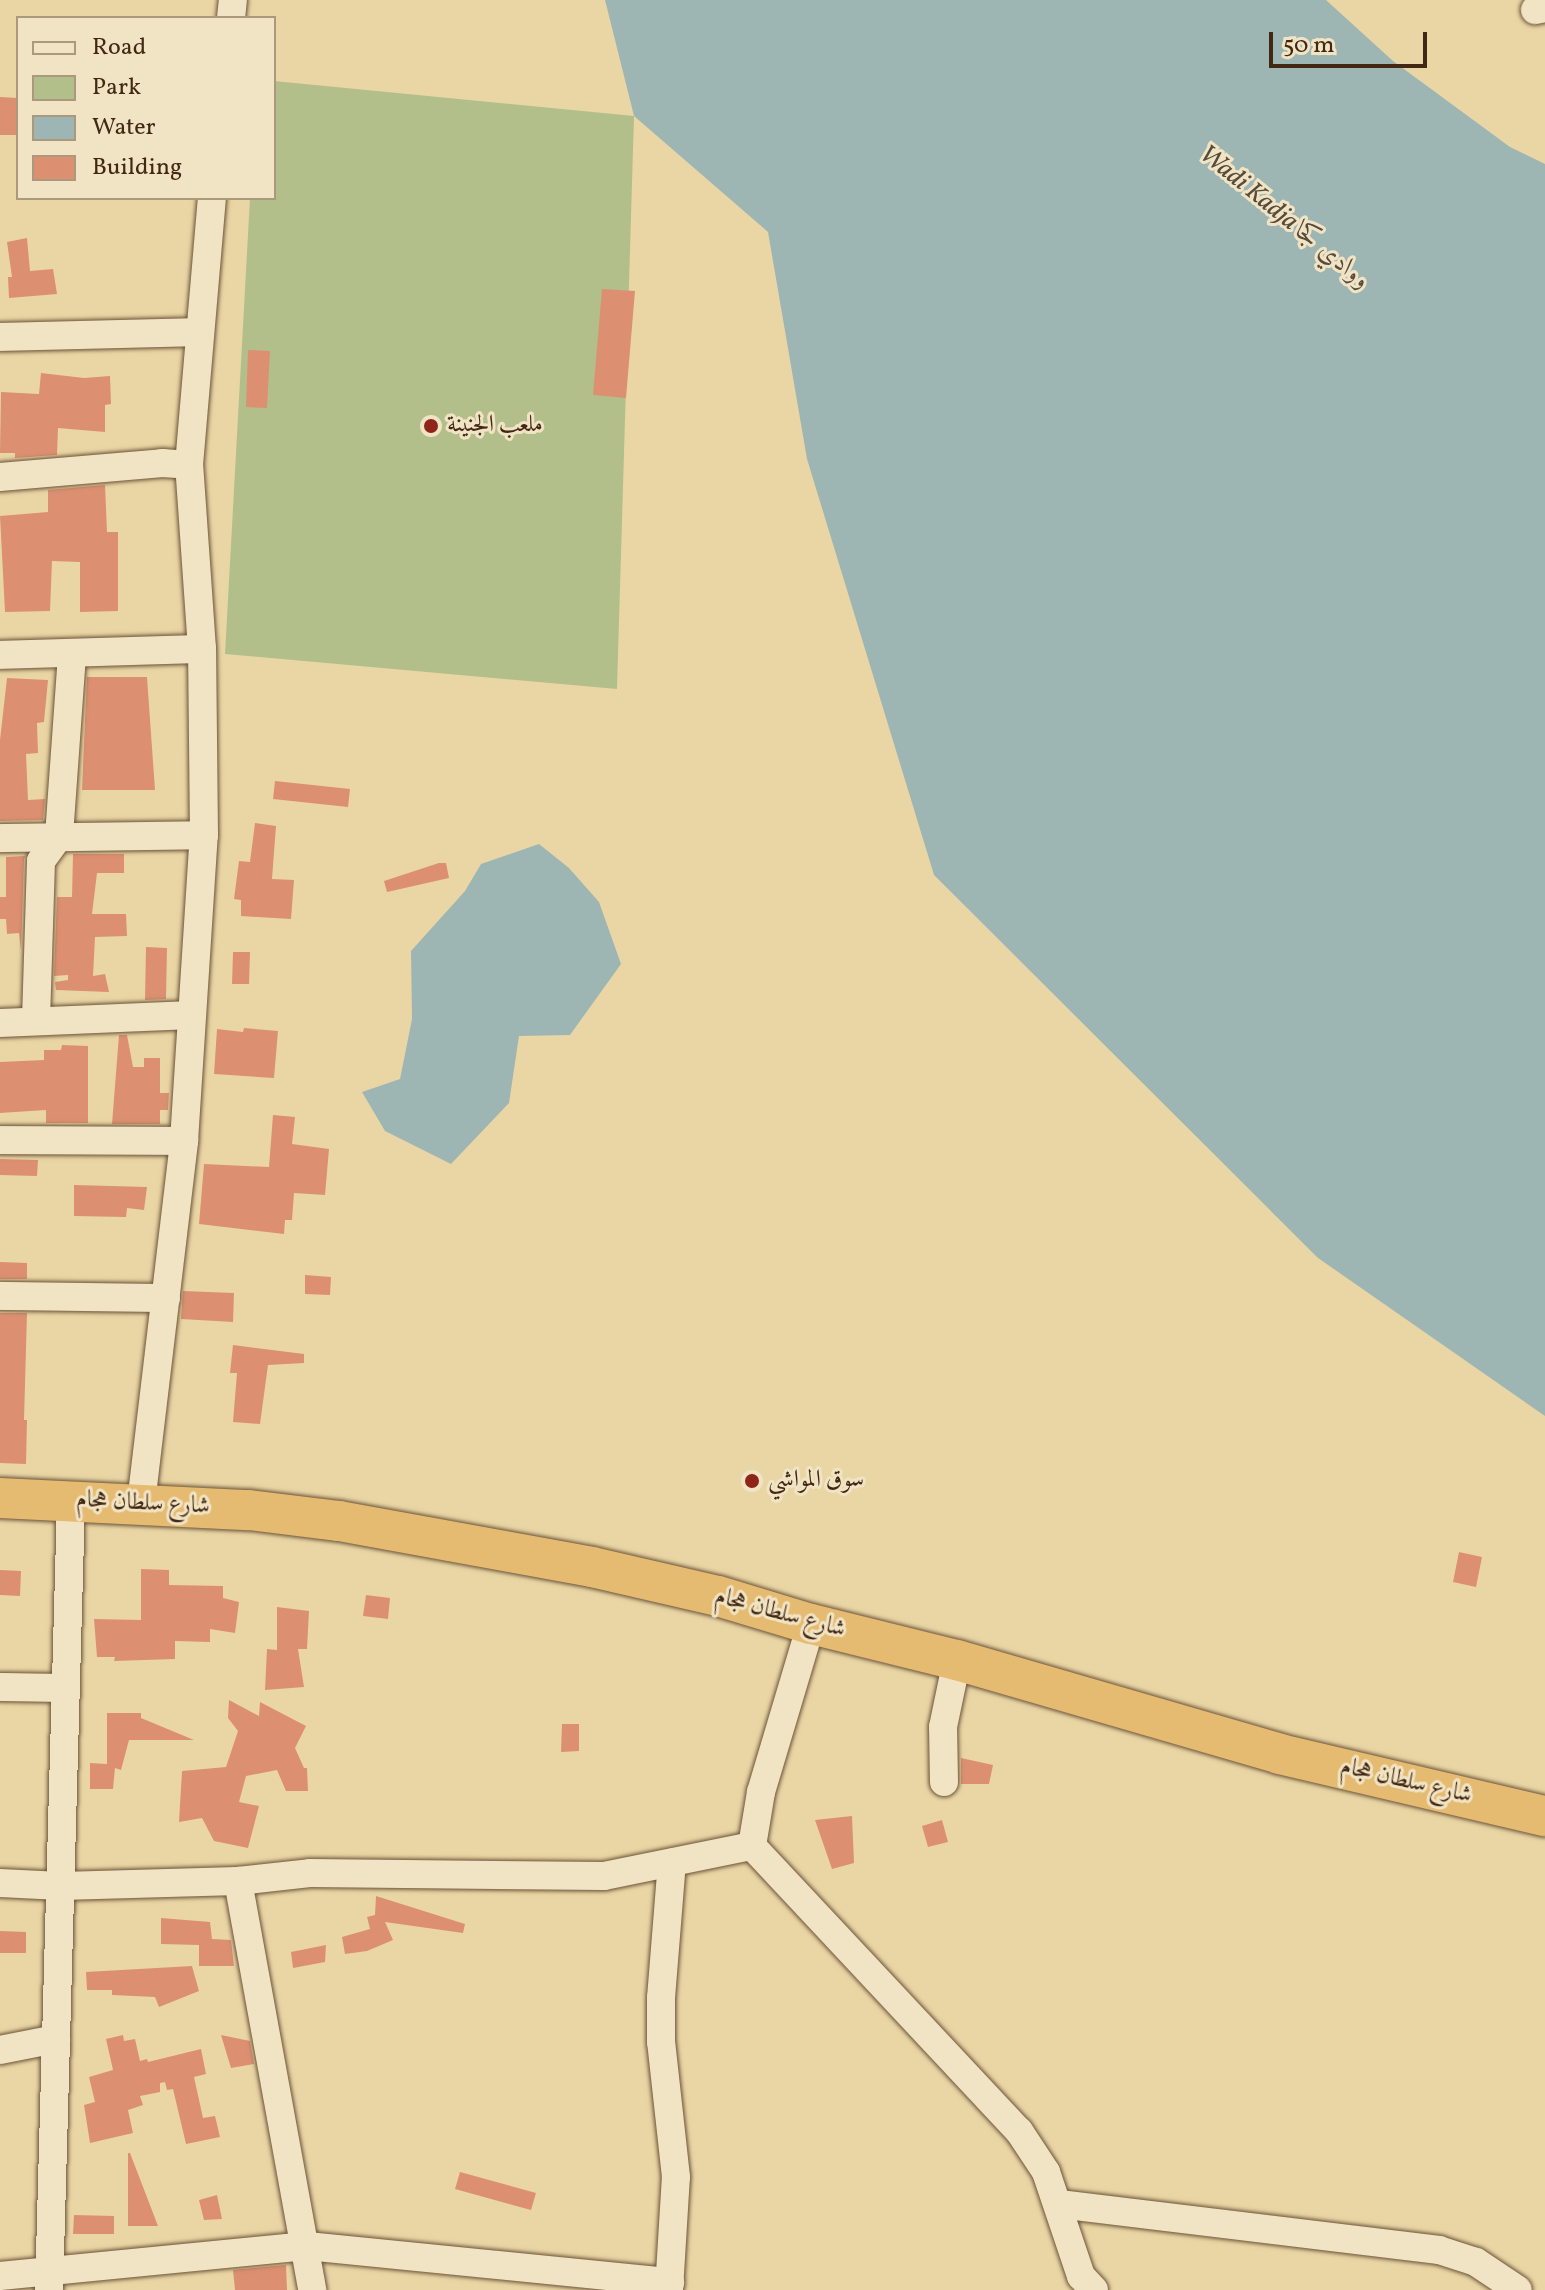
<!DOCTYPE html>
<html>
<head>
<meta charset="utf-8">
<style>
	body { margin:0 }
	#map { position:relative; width:1545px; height:2290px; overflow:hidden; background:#ead6a5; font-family:Vollkorn,Amiri,serif }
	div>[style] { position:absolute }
	.green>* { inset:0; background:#b2bf8a }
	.water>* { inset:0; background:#9eb6b3 }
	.building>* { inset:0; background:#dc9071 }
	.roads { filter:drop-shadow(0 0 2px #6c5338) drop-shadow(0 0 2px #6c5338) }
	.minor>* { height:28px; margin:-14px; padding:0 14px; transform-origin:14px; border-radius:14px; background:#f1e4c4 }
	.highway>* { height:40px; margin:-20px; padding:0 20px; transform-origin:20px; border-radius:20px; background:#e5bb72 }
	.dots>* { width:22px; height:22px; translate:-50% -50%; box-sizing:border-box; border:4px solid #f1e4c4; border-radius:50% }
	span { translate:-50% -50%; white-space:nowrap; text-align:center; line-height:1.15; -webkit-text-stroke:6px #f1e4c4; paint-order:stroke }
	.poi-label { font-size:24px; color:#422713 }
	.left { translate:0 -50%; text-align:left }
	.street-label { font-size:24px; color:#422713 }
	.water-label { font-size:26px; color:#594b3b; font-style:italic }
	.legend { position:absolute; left:16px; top:16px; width:260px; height:184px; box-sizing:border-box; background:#f1e4c4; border:2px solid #ab987d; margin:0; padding:10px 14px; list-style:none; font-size:24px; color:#422713 }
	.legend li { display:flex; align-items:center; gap:16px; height:40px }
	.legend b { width:40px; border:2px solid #ab987d }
	.scale { position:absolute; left:1269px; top:32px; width:158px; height:36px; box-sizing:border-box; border:4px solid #422713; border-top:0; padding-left:10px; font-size:24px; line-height:28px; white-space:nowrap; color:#422713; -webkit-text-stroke:6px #f1e4c4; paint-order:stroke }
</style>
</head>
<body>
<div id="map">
	<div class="green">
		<i style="clip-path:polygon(274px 81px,634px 116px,617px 689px,225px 654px,250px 198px,274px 198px)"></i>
	</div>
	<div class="water">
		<i style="clip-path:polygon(605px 0,1326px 0,1393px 61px,1510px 147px,1545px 164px,1545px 1416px,1318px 1258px,934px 875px,807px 459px,768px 232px,634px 116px)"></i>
		<i style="clip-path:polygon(539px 844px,569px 868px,599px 902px,621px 964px,570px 1035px,519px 1036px,509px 1103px,451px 1164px,385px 1131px,362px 1092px,400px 1079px,412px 1019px,411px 951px,465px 891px,481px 864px)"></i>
	</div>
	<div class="building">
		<i style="clip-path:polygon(0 97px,18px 98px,18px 135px,0 135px)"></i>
		<i style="clip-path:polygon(27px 238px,30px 271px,53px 269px,57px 294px,9px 298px,8px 277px,12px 277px,7px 242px)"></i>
		<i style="clip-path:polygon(602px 289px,635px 291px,626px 398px,593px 395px)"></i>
		<i style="clip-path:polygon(248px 350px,270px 351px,267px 408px,246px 407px)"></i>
		<i style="clip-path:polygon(41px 373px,84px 378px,110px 376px,111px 404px,105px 405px,105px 432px,58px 428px,57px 455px,15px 458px,15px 453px,0 453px,1px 392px,39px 394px)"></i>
		<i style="clip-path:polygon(105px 485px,107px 532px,118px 532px,118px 611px,80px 612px,80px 562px,52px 561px,50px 611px,5px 612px,0 516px,48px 512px,48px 490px)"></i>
		<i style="clip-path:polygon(87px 677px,147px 677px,155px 790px,82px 790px)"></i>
		<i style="clip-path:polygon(7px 678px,48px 680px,44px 722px,37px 723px,38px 753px,26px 754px,28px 800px,45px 799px,43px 820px,0 821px,0 740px)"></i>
		<i style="clip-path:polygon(275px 781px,350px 789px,348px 807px,273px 799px)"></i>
		<i style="clip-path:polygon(255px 823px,276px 826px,272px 879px,294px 880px,291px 919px,241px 916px,241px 900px,234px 899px,239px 861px,250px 862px)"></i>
		<i style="clip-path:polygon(73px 854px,124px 854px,124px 873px,97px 873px,92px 914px,126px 914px,127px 936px,95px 937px,93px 976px,105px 974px,109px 992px,56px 990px,55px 982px,68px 980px,68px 975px,54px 976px,57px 897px,72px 897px)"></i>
		<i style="clip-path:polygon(25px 856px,24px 860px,21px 950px,19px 933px,7px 934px,6px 919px,0 919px,0 897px,6px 897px,6px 857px)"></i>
		<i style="clip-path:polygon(439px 863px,446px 863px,449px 878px,387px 892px,384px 881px)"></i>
		<i style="clip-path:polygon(146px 947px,167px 948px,166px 999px,145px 1000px)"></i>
		<i style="clip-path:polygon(233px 952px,250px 952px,249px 984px,232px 984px)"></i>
		<i style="clip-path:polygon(244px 1028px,278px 1031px,274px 1078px,214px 1074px,217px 1029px,243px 1032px)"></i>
		<i style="clip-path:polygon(119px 1035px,127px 1035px,133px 1067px,144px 1067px,144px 1058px,160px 1058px,160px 1093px,169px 1093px,168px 1110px,160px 1110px,160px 1124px,112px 1124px)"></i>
		<i style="clip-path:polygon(62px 1045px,88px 1046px,88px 1123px,46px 1123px,46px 1110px,0 1113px,0 1062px,44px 1060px,44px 1050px,61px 1050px)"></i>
		<i style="clip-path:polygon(273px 1115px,295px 1117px,292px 1144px,329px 1149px,325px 1195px,294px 1193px,292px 1220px,285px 1220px,284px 1234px,199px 1224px,204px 1164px,269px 1167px)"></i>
		<i style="clip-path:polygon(0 1159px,38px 1160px,37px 1176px,0 1175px)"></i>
		<i style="clip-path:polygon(74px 1185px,147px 1187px,144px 1210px,127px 1208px,126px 1217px,74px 1216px)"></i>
		<i style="clip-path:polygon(0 1262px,27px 1263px,27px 1279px,0 1279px)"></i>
		<i style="clip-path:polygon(305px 1275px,331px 1277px,330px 1295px,305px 1294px)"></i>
		<i style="clip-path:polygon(183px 1291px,234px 1293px,233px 1322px,181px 1319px)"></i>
		<i style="clip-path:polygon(0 1313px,27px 1313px,24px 1420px,27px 1420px,26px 1464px,0 1463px)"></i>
		<i style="clip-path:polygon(233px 1345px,304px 1354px,304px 1363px,268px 1365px,260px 1424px,233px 1422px,237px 1373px,230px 1373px)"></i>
		<i style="clip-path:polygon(1459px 1552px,1482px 1557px,1476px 1587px,1453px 1582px)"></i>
		<i style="clip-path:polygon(141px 1569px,169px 1570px,169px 1585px,223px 1586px,223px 1598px,239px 1602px,235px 1633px,210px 1629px,210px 1642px,175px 1641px,175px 1659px,114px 1661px,115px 1657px,97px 1657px,94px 1619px,141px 1620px)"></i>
		<i style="clip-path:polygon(0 1570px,21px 1571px,20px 1596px,0 1595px)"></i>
		<i style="clip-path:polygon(366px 1595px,390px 1598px,388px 1619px,363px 1616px)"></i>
		<i style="clip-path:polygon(277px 1607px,309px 1611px,307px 1649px,298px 1649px,304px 1687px,265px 1690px,267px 1649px,277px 1650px)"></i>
		<i style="clip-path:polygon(229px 1700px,259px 1716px,260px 1702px,306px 1726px,295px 1748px,304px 1768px,307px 1768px,308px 1791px,286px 1791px,277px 1770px,246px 1776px,239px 1802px,259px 1806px,248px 1848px,214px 1841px,202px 1818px,179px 1822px,182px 1771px,226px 1767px,238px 1731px,228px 1718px)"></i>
		<i style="clip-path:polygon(107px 1713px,141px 1713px,141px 1718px,194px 1740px,129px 1740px,121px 1770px,115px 1768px,113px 1789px,90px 1789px,90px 1763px,107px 1764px)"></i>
		<i style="clip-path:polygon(562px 1724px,579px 1724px,579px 1751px,561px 1752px)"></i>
		<i style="clip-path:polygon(961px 1758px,993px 1765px,989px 1784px,961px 1784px)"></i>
		<i style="clip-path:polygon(852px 1816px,854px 1863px,832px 1869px,815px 1820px)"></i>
		<i style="clip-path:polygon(942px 1820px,948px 1842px,928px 1847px,922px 1826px)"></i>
		<i style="clip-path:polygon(376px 1896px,465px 1924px,463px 1933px,385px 1922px,393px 1940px,367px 1951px,345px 1954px,342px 1937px,370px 1929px,367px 1917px,375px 1915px)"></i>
		<i style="clip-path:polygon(161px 1918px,210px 1922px,212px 1939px,231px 1940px,234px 1966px,199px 1966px,199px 1945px,161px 1944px)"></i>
		<i style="clip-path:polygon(0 1931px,26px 1932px,26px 1953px,0 1953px)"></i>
		<i style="clip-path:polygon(326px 1945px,325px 1962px,293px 1968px,291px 1952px)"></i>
		<i style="clip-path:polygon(192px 1966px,199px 1991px,159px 2007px,155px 1997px,112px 1995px,112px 1990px,87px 1990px,86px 1972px)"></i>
		<i style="clip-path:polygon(123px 2035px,124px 2041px,135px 2039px,140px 2061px,147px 2059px,148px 2062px,201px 2049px,206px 2074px,194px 2077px,203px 2118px,215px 2116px,220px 2137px,186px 2144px,173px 2089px,167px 2090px,165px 2082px,160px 2083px,160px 2092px,140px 2096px,143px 2105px,128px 2110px,133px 2133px,90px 2143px,84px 2105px,95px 2102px,89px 2077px,113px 2070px,106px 2039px)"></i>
		<i style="clip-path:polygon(221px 2035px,250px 2041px,254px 2064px,231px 2068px)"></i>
		<i style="clip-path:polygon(128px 2153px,130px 2153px,158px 2226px,128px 2226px)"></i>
		<i style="clip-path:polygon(460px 2172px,536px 2193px,531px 2210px,455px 2189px)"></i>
		<i style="clip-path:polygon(217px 2195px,222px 2219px,204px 2220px,199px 2200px)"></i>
		<i style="clip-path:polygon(74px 2215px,114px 2216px,114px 2234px,73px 2234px)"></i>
		<i style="clip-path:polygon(286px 2265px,287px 2290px,235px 2290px,233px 2270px)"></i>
	</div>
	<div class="roads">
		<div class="minor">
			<i style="left:1535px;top:10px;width:10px;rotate:-11deg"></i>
			<i style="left:231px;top:18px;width:18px;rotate:-84deg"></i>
			<i style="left:0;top:337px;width:198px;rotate:-1.4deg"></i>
			<i style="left:0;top:477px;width:163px;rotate:-4.9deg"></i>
			<i style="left:162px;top:463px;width:27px;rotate:4deg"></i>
			<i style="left:0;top:655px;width:202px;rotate:-1.7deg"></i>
			<i style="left:0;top:838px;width:204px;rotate:-0.8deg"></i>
			<i style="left:36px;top:1020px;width:159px;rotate:-88.2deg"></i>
			<i style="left:41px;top:861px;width:31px;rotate:-54deg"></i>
			<i style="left:59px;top:836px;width:183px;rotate:-85.9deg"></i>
			<i style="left:0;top:1023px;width:190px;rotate:-2.4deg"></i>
			<i style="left:0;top:1140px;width:184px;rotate:0.3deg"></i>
			<i style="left:0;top:1296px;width:166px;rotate:0.7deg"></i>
			<i style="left:141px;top:1503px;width:365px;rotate:-83.2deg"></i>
			<i style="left:184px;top:1141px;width:307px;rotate:-86.3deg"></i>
			<i style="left:204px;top:835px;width:186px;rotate:-90.6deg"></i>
			<i style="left:202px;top:649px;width:184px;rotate:-94deg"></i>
			<i style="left:189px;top:465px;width:268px;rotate:-85.1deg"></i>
			<i style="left:0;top:1687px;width:64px;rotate:0.9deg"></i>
			<i style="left:944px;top:1782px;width:55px;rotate:-91deg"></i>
			<i style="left:943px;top:1727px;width:68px;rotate:-78.2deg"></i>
			<i style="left:752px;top:1846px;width:391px;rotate:46.9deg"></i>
			<i style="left:1019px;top:2131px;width:49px;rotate:56.6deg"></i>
			<i style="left:1046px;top:2172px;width:110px;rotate:71.4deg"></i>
			<i style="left:1081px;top:2276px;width:19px;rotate:47deg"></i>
			<i style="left:238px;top:1881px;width:416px;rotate:79.7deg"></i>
			<i style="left:0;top:1883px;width:61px;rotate:2.8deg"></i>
			<i style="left:61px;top:1886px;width:177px;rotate:-1.6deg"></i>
			<i style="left:238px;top:1881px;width:72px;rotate:-6.3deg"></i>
			<i style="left:310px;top:1873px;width:294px;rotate:0.6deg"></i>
			<i style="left:604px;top:1876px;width:151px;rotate:-11.5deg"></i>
			<i style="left:752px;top:1846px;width:55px;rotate:-80.5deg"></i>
			<i style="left:761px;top:1792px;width:175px;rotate:-73.4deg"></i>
			<i style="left:0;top:2050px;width:57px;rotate:-11.1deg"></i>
			<i style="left:1059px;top:2204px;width:383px;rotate:6.9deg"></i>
			<i style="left:1439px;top:2250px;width:39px;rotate:18deg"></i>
			<i style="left:1476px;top:2262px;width:50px;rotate:33.7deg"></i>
			<i style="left:0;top:2276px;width:308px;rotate:-5.6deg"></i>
			<i style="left:307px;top:2246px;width:365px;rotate:5.7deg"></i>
			<i style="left:49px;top:2290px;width:790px;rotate:-88.4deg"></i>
			<i style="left:669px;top:2290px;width:113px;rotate:-86.5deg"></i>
			<i style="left:676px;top:2177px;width:136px;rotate:-96.3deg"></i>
			<i style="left:661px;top:2042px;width:44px;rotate:-90deg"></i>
			<i style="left:661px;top:1998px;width:136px;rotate:-85.4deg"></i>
		</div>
		<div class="highway">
			<i style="left:0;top:1498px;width:249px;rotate:2.8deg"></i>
			<i style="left:249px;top:1510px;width:91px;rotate:7deg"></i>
			<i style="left:339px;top:1521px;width:257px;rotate:10.3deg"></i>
			<i style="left:592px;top:1567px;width:129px;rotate:13deg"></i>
			<i style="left:718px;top:1596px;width:97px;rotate:16.8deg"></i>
			<i style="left:811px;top:1624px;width:150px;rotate:13.9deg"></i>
			<i style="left:957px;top:1660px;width:336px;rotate:16.2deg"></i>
			<i style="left:1280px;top:1754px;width:272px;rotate:13.2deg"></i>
		</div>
	</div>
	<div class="dots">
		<i style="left:431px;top:426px;background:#8f2418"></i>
		<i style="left:752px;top:1481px;background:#8f2418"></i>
	</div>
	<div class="poi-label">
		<span class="left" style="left:447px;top:426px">ملعب الجنينة</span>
		<span class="left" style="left:768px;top:1481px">سوق المواشي</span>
	</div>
	<div class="street-label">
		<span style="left:143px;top:1504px;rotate:3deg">شارع سلطان هجام</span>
		<span style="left:780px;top:1614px;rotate:15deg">شارع سلطان هجام</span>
		<span style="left:1406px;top:1782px;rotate:13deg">شارع سلطان هجام</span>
	</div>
	<div class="water-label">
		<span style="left:1284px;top:218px;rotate:39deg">Wadi Kadja ووادي كجا</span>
	</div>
	<ul class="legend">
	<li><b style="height:10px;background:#f1e4c4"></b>Road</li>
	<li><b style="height:22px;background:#b2bf8a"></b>Park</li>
	<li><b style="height:22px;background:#9eb6b3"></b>Water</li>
	<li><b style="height:22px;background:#dc9071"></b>Building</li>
	</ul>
	<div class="scale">50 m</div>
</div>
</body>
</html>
